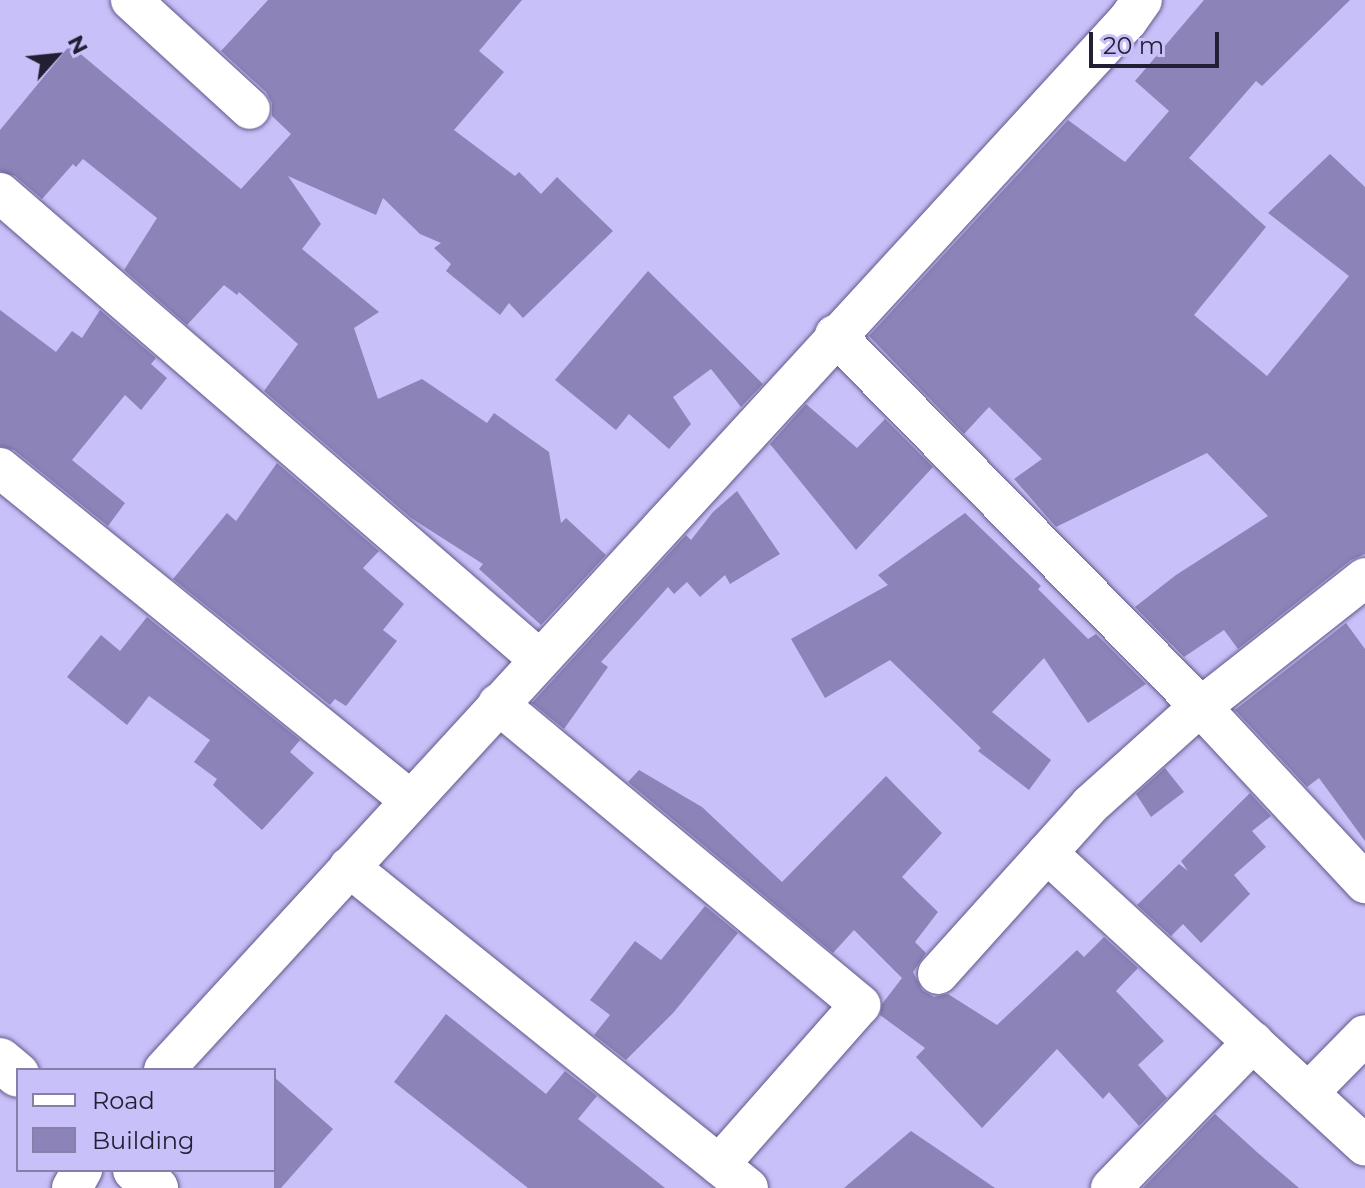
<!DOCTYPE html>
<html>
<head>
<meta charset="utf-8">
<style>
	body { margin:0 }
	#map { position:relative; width:1365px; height:1188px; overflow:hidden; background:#c8c0f8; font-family:Montserrat,sans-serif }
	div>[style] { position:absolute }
	.building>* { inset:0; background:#8c83b8 }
	.roads { filter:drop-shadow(0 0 2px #61588a) drop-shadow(0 0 2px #61588a) }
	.minor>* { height:40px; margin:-20px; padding:0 20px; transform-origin:20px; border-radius:20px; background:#fff }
	.tertiary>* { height:44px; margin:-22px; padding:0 22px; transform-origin:22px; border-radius:22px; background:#fff }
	span { translate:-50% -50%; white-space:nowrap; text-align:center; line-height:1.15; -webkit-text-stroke:6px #c8c0f8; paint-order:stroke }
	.legend { position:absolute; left:16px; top:1068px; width:260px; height:104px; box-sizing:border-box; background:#c8c0f8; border:2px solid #867fa9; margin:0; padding:10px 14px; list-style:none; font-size:24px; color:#221e33 }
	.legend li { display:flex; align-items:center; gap:16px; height:40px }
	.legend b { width:40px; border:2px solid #867fa9 }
	.north { position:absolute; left:16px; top:16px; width:80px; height:80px; -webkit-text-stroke:6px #c8c0f8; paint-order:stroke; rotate:63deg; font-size:22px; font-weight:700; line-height:32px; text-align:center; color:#221e33 }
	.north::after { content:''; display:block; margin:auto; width:28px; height:36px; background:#221e33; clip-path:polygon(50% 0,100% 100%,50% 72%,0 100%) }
	.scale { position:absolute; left:1089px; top:32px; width:130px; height:36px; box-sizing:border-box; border:4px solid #221e33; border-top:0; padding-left:10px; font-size:24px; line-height:28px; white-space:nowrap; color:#221e33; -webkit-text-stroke:6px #c8c0f8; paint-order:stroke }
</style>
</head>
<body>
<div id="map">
	<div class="building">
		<i style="clip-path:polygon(268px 0,522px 0,479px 51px,504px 72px,454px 130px,515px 176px,519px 172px,541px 194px,557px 177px,613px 231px,523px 318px,509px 303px,500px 315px,446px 271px,451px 264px,434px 248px,441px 243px,420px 234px,383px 198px,376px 215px,288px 176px,321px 224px,302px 249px,379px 312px,354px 328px,378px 399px,422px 379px,487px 423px,494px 413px,549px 452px,561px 523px,566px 518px,606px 555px,541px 625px,479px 569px,483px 564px,411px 518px,264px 391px,298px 344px,239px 292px,237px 295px,224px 285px,187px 325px,124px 270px,157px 218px,83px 159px,76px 167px,73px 164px,42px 199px,15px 176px,0 171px,0 130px,70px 45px,241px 189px,291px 134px,272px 116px,272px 103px,266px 92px,221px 51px)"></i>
		<i style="clip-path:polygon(1204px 0,1350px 0,1262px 86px,1256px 81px,1189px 158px,1266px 227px,1194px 315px,1267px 376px,1349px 276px,1268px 213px,1330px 154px,1365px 187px,1365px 554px,1351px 560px,1238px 649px,1224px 630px,1184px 657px,1135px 607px,1176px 575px,1268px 516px,1207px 453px,1056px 527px,1014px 479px,1042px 459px,989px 407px,964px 434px,869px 336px,1068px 120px,1125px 162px,1169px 111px,1135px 81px)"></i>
		<i style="clip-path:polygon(648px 271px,763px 384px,741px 407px,711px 369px,673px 397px,691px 424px,669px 449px,629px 414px,616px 430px,555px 380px)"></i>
		<i style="clip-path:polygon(0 310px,56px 352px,72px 331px,82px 338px,100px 310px,156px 358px,151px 364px,167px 378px,141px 410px,125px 395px,72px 460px,125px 503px,108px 526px,14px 450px,0 446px)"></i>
		<i style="clip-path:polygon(806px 404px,857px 448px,885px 419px,933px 467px,856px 550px,770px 444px)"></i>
		<i style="clip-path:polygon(277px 463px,379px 551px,363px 568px,404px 604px,383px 630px,397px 641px,346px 706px,335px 699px,330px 705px,173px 579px,227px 513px,236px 521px)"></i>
		<i style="clip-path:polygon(737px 491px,780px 554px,730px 584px,725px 575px,700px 597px,687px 582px,674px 594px,668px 587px,601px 662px,608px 667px,564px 729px,532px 703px,686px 535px,691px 540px,713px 512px)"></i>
		<i style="clip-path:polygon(965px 513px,1041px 586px,1038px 589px,1088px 639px,1096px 634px,1146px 684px,1088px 723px,1044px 658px,992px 712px,1051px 760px,1029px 790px,978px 751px,981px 748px,890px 660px,825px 698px,791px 639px,888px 585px,878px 575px)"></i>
		<i style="clip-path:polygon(147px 617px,300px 740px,290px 752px,314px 773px,262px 830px,213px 785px,217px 779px,194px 762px,210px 740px,149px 696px,127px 725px,67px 677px,101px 635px,120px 651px)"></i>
		<i style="clip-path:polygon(1346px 623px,1365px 649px,1365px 841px,1319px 778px,1307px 787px,1235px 710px)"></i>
		<i style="clip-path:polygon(1165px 768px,1184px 792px,1151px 817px,1136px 794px)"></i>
		<i style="clip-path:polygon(639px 770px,702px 807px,782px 882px,886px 776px,942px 833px,902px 877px,938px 912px,915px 942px,926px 953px,913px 972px,922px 990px,934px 997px,948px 994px,997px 1025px,1077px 950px,1084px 957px,1104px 937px,1138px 968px,1116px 991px,1164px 1041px,1138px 1065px,1167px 1098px,1139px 1126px,1109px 1092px,1103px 1099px,1057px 1049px,982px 1128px,916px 1057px,925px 1048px,880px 1015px,882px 1004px,902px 978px,854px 930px,833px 953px,628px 782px)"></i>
		<i style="clip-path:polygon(1250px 793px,1271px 816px,1252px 831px,1266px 847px,1234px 875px,1250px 894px,1201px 943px,1183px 924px,1171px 936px,1137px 905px,1179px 864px,1188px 871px,1181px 861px)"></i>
		<i style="clip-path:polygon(705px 906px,738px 933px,674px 1012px,626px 1060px,594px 1035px,610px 1015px,590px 1000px,635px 941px,661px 960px)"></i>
		<i style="clip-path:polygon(446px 1014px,546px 1094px,565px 1071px,597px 1096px,578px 1119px,665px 1188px,528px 1188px,394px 1082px)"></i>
		<i style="clip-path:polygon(274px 1077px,333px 1129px,281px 1188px,274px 1188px)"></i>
		<i style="clip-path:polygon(1215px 1114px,1258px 1153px,1299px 1188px,1143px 1188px)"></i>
		<i style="clip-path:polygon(911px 1131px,995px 1188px,844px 1188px)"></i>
	</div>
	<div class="roads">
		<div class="minor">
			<i style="left:131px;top:0;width:161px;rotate:42.5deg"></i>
			<i style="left:0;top:193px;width:713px;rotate:40.85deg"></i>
			<i style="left:835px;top:335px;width:522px;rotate:45.47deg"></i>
			<i style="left:1201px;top:707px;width:241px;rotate:47deg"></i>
			<i style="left:0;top:468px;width:528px;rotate:39deg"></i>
			<i style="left:498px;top:704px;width:471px;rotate:39.7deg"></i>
			<i style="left:860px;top:1005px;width:213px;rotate:131.4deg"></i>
			<i style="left:1047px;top:853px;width:432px;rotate:42.6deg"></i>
			<i style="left:349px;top:867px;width:512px;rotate:38.82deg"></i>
			<i style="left:938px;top:974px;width:227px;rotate:-48deg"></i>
			<i style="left:1090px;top:805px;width:130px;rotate:-41.9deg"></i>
			<i style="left:1187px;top:718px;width:226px;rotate:-38.2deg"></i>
			<i style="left:164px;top:1070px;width:1425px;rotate:-47.45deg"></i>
			<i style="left:1128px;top:20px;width:24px;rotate:-55deg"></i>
			<i style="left:1308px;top:1093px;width:81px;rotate:-45.5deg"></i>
			<i style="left:72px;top:1188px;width:21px;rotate:-61deg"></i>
			<i style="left:1111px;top:1188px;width:204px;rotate:-45.8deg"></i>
		</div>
		<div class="tertiary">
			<i style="left:0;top:1060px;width:23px;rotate:40deg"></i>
			<i style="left:135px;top:1170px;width:28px;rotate:41deg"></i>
		</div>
	</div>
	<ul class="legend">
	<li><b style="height:10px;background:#fff"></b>Road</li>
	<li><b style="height:22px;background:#8c83b8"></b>Building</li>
	</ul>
	<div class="north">N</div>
	<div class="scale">20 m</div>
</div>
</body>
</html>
